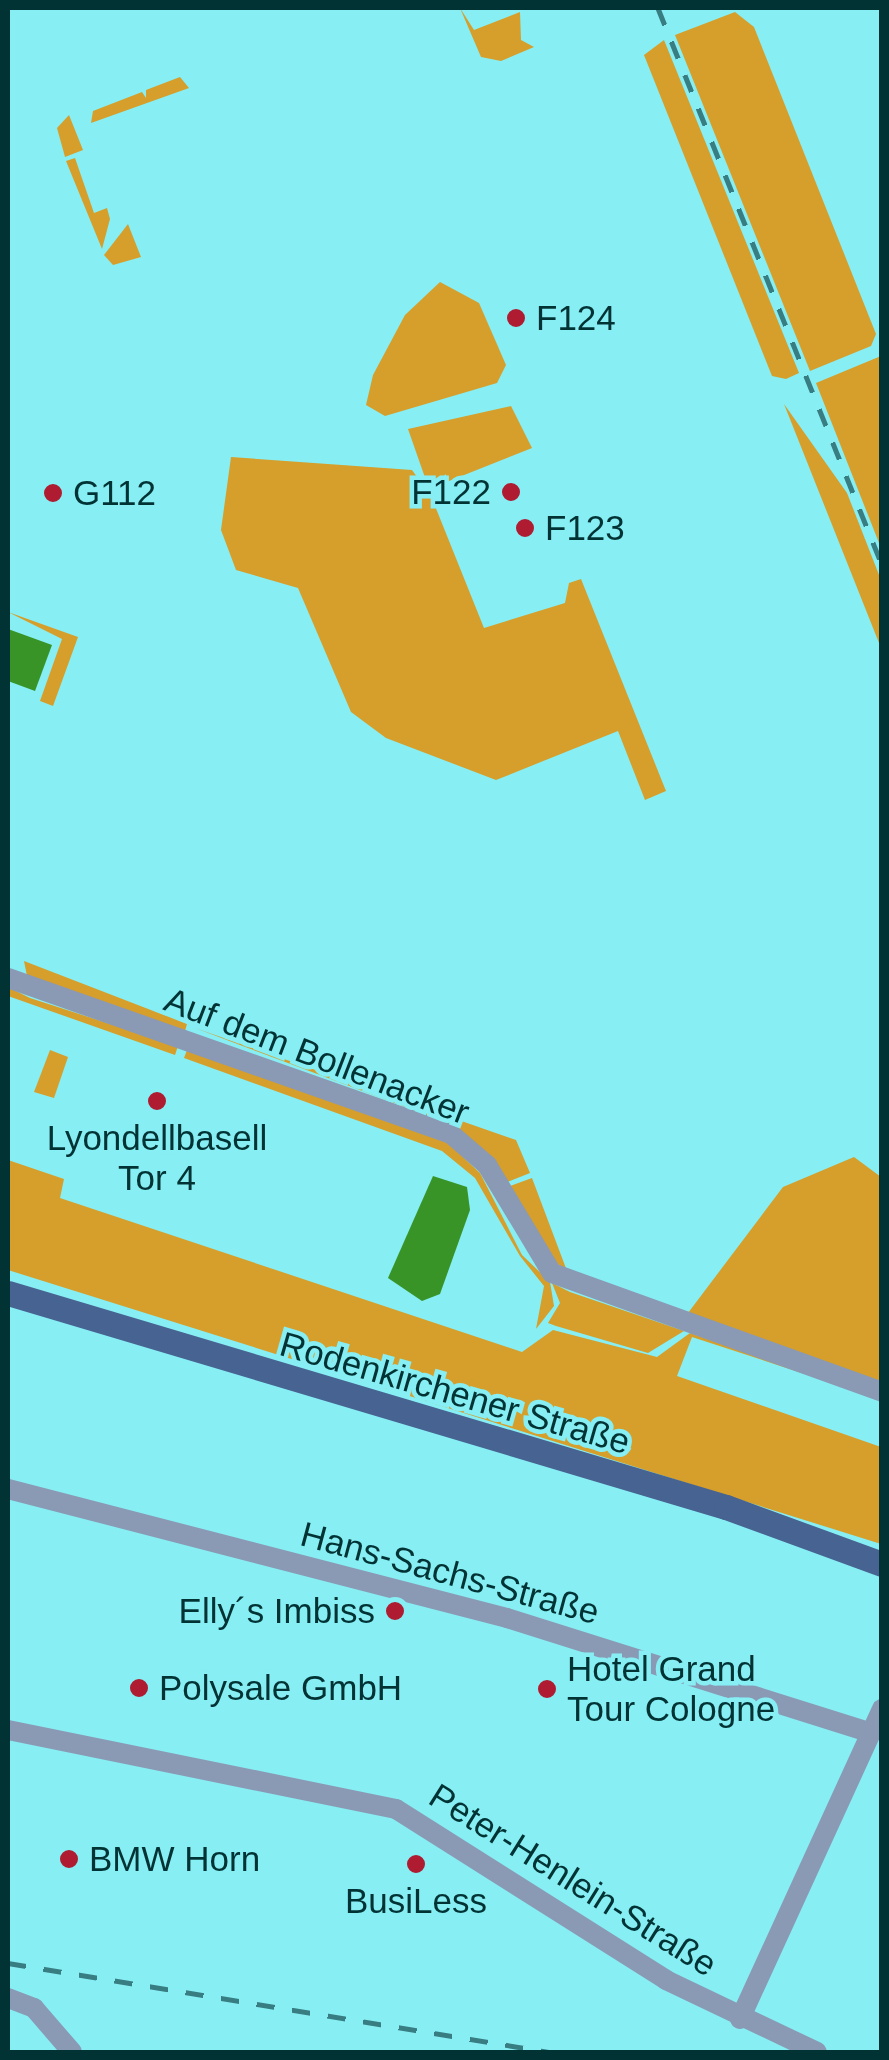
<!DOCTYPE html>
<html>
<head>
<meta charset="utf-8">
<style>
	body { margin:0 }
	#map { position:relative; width:889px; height:2060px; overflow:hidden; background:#87eef4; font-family:Arial,sans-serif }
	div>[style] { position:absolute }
	.green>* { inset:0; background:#d69e2a }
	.water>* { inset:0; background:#399427 }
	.minor>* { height:20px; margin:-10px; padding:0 10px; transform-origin:10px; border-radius:10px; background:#8a9ab4 }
	.major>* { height:25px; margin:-12.5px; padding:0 12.5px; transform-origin:12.5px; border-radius:12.5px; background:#476391 }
	.rail>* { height:5px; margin-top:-2.5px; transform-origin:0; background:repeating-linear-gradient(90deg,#377d81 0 18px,transparent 0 36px) }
	.dots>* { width:28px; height:28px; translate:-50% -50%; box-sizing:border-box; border:5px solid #87eef4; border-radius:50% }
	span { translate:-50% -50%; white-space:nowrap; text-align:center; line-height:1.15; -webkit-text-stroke:9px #87eef4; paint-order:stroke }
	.poi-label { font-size:35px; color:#013234 }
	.left { translate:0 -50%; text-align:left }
	.right { translate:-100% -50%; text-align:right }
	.street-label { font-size:35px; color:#013234 }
	.frame { position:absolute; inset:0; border:10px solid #013234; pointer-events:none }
</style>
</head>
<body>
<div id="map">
	<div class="green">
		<i style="clip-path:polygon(460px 8px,474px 30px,520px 12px,521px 40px,534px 47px,501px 61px,481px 57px)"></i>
		<i style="clip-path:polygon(735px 12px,754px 27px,876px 334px,871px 346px,810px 371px,675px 35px)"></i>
		<i style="clip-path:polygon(664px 40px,799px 373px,786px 379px,772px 376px,644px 55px)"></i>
		<i style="clip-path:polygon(180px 77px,189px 88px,91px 123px,93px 111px,142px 92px,146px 98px,146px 90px)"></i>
		<i style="clip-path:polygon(69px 115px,83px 150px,65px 157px,57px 128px)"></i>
		<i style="clip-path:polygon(75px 158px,94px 213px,107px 208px,110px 219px,102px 249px,66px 161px)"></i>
		<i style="clip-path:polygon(128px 224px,141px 257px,113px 265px,104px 255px)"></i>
		<i style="clip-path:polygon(440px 282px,479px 303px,506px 365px,497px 383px,385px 416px,366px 405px,373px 375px,405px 315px)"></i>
		<i style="clip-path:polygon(881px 356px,881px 548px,816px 383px)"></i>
		<i style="clip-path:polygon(784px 404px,847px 493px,881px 580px,881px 648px)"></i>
		<i style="clip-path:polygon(511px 406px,532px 448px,429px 489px,408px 429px)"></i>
		<i style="clip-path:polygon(231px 457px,412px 470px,431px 496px,484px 628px,565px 603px,569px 583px,581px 579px,666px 791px,645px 800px,618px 731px,496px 780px,386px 738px,351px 712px,298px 588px,236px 570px,221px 530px)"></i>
		<i style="clip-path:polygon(8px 612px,78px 637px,53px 706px,40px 701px,62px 639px)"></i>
		<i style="clip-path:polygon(24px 961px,187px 1024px,185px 1031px,27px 976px)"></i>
		<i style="clip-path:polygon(8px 987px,30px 998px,178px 1046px,175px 1055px,8px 996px)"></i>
		<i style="clip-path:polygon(195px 1028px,516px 1140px,530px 1173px,505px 1183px,456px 1126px)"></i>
		<i style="clip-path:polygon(50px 1050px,68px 1057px,54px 1098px,34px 1092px)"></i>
		<i style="clip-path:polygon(187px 1050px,448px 1143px,480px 1173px,522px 1255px,550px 1282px,554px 1306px,536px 1329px,544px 1286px,520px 1256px,475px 1178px,442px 1151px,184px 1058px)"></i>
		<i style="clip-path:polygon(854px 1157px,881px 1177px,881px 1384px,573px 1277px,543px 1251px,507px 1187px,532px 1178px,567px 1271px,688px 1313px,783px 1187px)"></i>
		<i style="clip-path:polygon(8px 1160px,64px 1179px,60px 1198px,522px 1352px,553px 1330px,657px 1357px,690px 1333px,881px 1399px,692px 1337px,677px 1376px,881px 1447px,881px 1544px,8px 1270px)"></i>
		<i style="clip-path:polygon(552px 1283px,570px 1292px,684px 1331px,648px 1353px,556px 1326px,548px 1323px,560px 1303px)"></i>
	</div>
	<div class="water">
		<i style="clip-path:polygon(8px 629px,52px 645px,35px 691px,8px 681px)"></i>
		<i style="clip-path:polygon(433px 1176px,467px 1187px,470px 1210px,440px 1294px,422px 1301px,388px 1278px)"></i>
	</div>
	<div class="minor">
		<i style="left:8px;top:978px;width:470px;rotate:19.4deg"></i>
		<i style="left:451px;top:1134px;width:48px;rotate:40.7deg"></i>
		<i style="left:487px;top:1165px;width:126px;rotate:59deg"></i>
		<i style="left:552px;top:1273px;width:351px;rotate:19.8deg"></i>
		<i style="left:8px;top:1489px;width:515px;rotate:14.49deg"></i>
		<i style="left:507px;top:1618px;width:382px;rotate:17.5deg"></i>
		<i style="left:8px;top:1730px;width:396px;rotate:11.5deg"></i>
		<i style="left:396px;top:1809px;width:320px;rotate:32.3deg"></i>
		<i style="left:666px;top:1980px;width:167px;rotate:25.5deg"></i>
		<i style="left:8px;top:1998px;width:28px;rotate:21deg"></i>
		<i style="left:34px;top:2008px;width:58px;rotate:49.2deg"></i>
		<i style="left:740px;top:2019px;width:341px;rotate:-65.4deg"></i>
	</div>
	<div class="major">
		<i style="left:8px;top:1293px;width:749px;rotate:16.6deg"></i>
		<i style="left:726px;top:1507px;width:166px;rotate:20.1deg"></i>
	</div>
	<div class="rail">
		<i style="left:658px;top:8px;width:600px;rotate:68.09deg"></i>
		<i style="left:8px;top:1963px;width:548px;rotate:9.34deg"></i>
	</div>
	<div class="dots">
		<i style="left:516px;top:318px;background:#af1b30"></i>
		<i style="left:511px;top:492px;background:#af1b30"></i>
		<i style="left:53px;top:493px;background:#af1b30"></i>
		<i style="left:525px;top:528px;background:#af1b30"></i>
		<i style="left:157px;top:1101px;background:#af1b30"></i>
		<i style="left:395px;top:1611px;background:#af1b30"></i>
		<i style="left:139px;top:1688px;background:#af1b30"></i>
		<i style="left:547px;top:1689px;background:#af1b30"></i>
		<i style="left:69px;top:1859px;background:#af1b30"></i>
		<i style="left:416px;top:1864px;background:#af1b30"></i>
	</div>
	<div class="poi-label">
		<span class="left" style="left:536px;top:318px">F124</span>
		<span class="right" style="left:491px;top:492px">F122</span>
		<span class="left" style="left:73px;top:493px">G112</span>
		<span class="left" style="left:545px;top:528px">F123</span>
		<span style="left:157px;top:1158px">Lyondellbasell<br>Tor 4</span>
		<span class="right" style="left:375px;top:1611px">Elly´s Imbiss</span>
		<span class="left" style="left:567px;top:1689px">Hotel Grand<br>Tour Cologne</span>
		<span class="left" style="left:159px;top:1688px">Polysale GmbH</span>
		<span class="left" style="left:89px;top:1859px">BMW Horn</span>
		<span style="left:416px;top:1901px">BusiLess</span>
	</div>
	<div class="street-label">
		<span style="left:317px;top:1056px;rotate:21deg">Auf dem Bollenacker</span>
		<span style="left:455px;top:1393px;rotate:16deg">Rodenkirchener Straße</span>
		<span style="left:450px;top:1573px;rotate:15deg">Hans-Sachs-Straße</span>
		<span style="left:573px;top:1880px;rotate:32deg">Peter-Henlein-Straße</span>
	</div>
	<div class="frame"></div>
</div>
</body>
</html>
